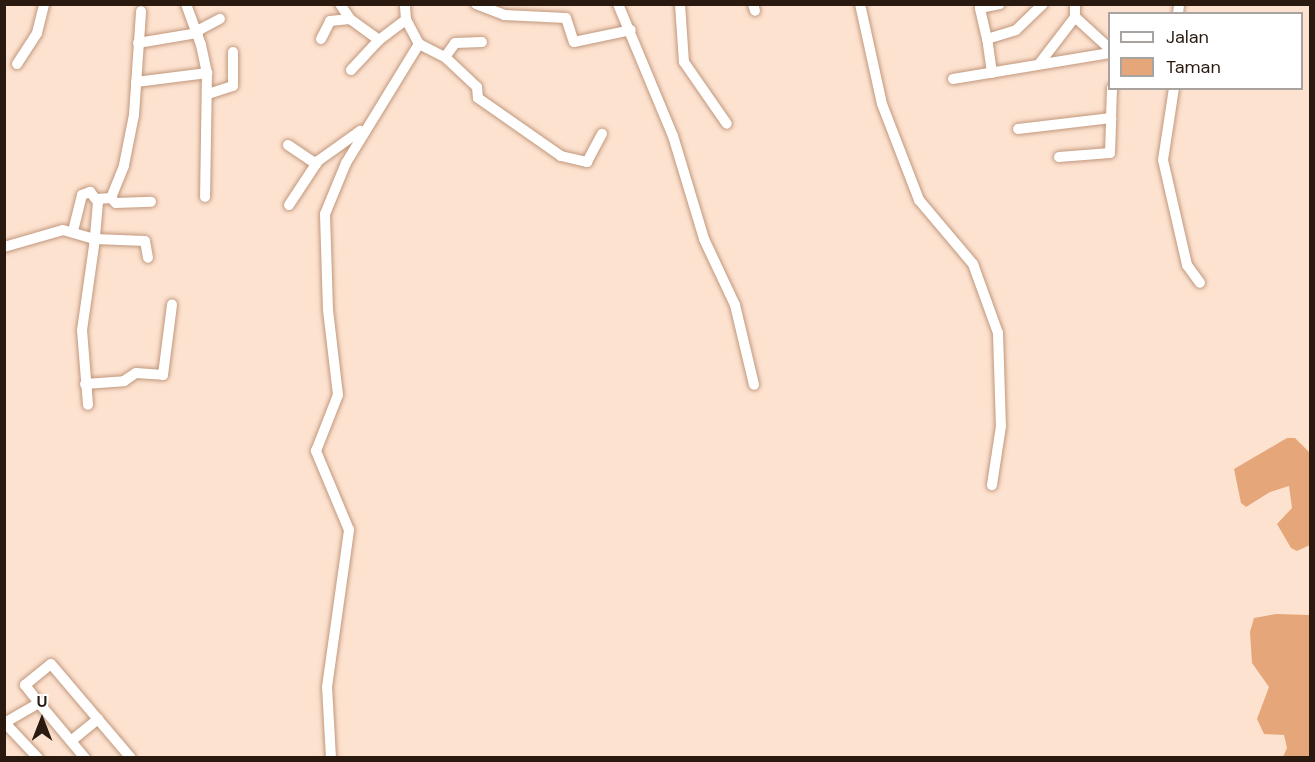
<!DOCTYPE html>
<html>
<head>
<meta charset="utf-8">
<style>
	body { margin:0 }
	#map { position:relative; width:1315px; height:762px; overflow:hidden; background:#fde2d0; font-family:"DM Sans",sans-serif }
	div>[style] { position:absolute }
	.green>* { inset:0; background:#e5a679 }
	.roads { filter:drop-shadow(0 0 2px #c1977b) drop-shadow(0 0 2px #c1977b) }
	.minor>* { height:10px; margin:-5px; padding:0 5px; transform-origin:5px; border-radius:5px; background:#fff }
	span { translate:-50% -50%; white-space:nowrap; text-align:center; line-height:1.15; -webkit-text-stroke:4.5px #fff; paint-order:stroke }
	.frame { position:absolute; inset:0; border:6px solid #29190e; pointer-events:none }
	.legend { position:absolute; left:1108px; top:12px; width:195px; height:78px; box-sizing:border-box; background:#fff; border:2px solid #a9a39f; margin:0; padding:8px 10px; list-style:none; font-size:18px; color:#29190e }
	.legend li { display:flex; align-items:center; gap:12px; height:30px }
	.legend b { width:30px; border:2px solid #a9a39f }
	.north { position:absolute; left:12px; top:690px; width:60px; height:60px; -webkit-text-stroke:4px #fff; paint-order:stroke; rotate:0deg; font-size:16px; font-weight:700; line-height:24px; text-align:center; color:#29190e }
	.north::after { content:''; display:block; margin:auto; width:21px; height:27px; background:#29190e; clip-path:polygon(50% 0,100% 100%,50% 72%,0 100%) }
</style>
</head>
<body>
<div id="map">
	<div class="green">
		<i style="clip-path:polygon(1287px 438px,1295px 438px,1310px 453px,1310px 545px,1297px 551px,1291px 548px,1277px 524px,1292px 508px,1289px 486px,1270px 492px,1246px 507px,1241px 503px,1234px 469px)"></i>
		<i style="clip-path:polygon(1276px 614px,1310px 615px,1310px 757px,1283px 757px,1287px 748px,1284px 735px,1264px 734px,1257px 719px,1269px 687px,1252px 663px,1250px 632px,1254px 618px)"></i>
	</div>
	<div class="roads">
		<div class="minor">
			<i style="left:186px;top:4px;width:44px;rotate:69.9deg"></i>
			<i style="left:201px;top:45px;width:29px;rotate:78deg"></i>
			<i style="left:207px;top:73px;width:124px;rotate:90.9deg"></i>
			<i style="left:340px;top:4px;width:18px;rotate:56deg"></i>
			<i style="left:350px;top:19px;width:36px;rotate:36deg"></i>
			<i style="left:379px;top:40px;width:34px;rotate:-37deg"></i>
			<i style="left:476px;top:4px;width:30px;rotate:21deg"></i>
			<i style="left:504px;top:15px;width:62px;rotate:2.8deg"></i>
			<i style="left:566px;top:18px;width:25px;rotate:72deg"></i>
			<i style="left:574px;top:42px;width:58px;rotate:-11.9deg"></i>
			<i style="left:618px;top:4px;width:143px;rotate:67.4deg"></i>
			<i style="left:673px;top:136px;width:108px;rotate:73.2deg"></i>
			<i style="left:704px;top:239px;width:73px;rotate:64.8deg"></i>
			<i style="left:735px;top:305px;width:82px;rotate:76.6deg"></i>
			<i style="left:680px;top:4px;width:58px;rotate:86.1deg"></i>
			<i style="left:684px;top:62px;width:75px;rotate:55.3deg"></i>
			<i style="left:753px;top:4px;width:7px;rotate:74deg"></i>
			<i style="left:860px;top:4px;width:102px;rotate:77.6deg"></i>
			<i style="left:882px;top:104px;width:103px;rotate:68.9deg"></i>
			<i style="left:919px;top:200px;width:84px;rotate:49.8deg"></i>
			<i style="left:973px;top:264px;width:73px;rotate:70.1deg"></i>
			<i style="left:998px;top:333px;width:93px;rotate:88.2deg"></i>
			<i style="left:1001px;top:426px;width:60px;rotate:98.7deg"></i>
			<i style="left:1178px;top:14px;width:10px;rotate:-84deg"></i>
			<i style="left:1075px;top:17px;width:47px;rotate:42.4deg"></i>
			<i style="left:197px;top:31px;width:26px;rotate:-28deg"></i>
			<i style="left:321px;top:39px;width:20px;rotate:-63deg"></i>
			<i style="left:330px;top:21px;width:20px;rotate:-6deg"></i>
			<i style="left:987px;top:39px;width:32px;rotate:-103deg"></i>
			<i style="left:980px;top:8px;width:20px;rotate:-11deg"></i>
			<i style="left:138px;top:43px;width:61px;rotate:-9.5deg"></i>
			<i style="left:419px;top:44px;width:29px;rotate:27deg"></i>
			<i style="left:445px;top:57px;width:17px;rotate:-54deg"></i>
			<i style="left:455px;top:43px;width:27px;rotate:-2deg"></i>
			<i style="left:445px;top:57px;width:44px;rotate:43.2deg"></i>
			<i style="left:477px;top:87px;width:11px;rotate:85deg"></i>
			<i style="left:478px;top:98px;width:101px;rotate:34.9deg"></i>
			<i style="left:561px;top:156px;width:27px;rotate:13deg"></i>
			<i style="left:587px;top:162px;width:32px;rotate:-62deg"></i>
			<i style="left:17px;top:64px;width:37px;rotate:-57deg"></i>
			<i style="left:37px;top:33px;width:30px;rotate:-76deg"></i>
			<i style="left:1039px;top:64px;width:59px;rotate:-52.5deg"></i>
			<i style="left:1075px;top:17px;width:13px;rotate:-90deg"></i>
			<i style="left:351px;top:70px;width:41px;rotate:-47deg"></i>
			<i style="left:992px;top:73px;width:34px;rotate:-98deg"></i>
			<i style="left:987px;top:39px;width:30px;rotate:-17deg"></i>
			<i style="left:1016px;top:30px;width:37px;rotate:-44deg"></i>
			<i style="left:953px;top:79px;width:159px;rotate:-9.4deg"></i>
			<i style="left:136px;top:82px;width:72px;rotate:-7.2deg"></i>
			<i style="left:1174px;top:88px;width:73px;rotate:98.7deg"></i>
			<i style="left:1163px;top:160px;width:108px;rotate:77.1deg"></i>
			<i style="left:1187px;top:265px;width:22px;rotate:54deg"></i>
			<i style="left:208px;top:94px;width:26px;rotate:-18deg"></i>
			<i style="left:233px;top:86px;width:34px;rotate:-90deg"></i>
			<i style="left:1018px;top:129px;width:94px;rotate:-6.7deg"></i>
			<i style="left:1111px;top:118px;width:30px;rotate:-88deg"></i>
			<i style="left:288px;top:145px;width:34px;rotate:34deg"></i>
			<i style="left:1059px;top:157px;width:51px;rotate:-4.5deg"></i>
			<i style="left:1110px;top:153px;width:35px;rotate:-88deg"></i>
			<i style="left:111px;top:198px;width:7px;rotate:45deg"></i>
			<i style="left:116px;top:203px;width:35px;rotate:-2deg"></i>
			<i style="left:97px;top:199px;width:14px;rotate:-4deg"></i>
			<i style="left:111px;top:198px;width:35px;rotate:-68deg"></i>
			<i style="left:124px;top:165px;width:51px;rotate:-78.7deg"></i>
			<i style="left:134px;top:115px;width:104px;rotate:-86.1deg"></i>
			<i style="left:289px;top:205px;width:53px;rotate:-56.6deg"></i>
			<i style="left:318px;top:161px;width:52px;rotate:-35.5deg"></i>
			<i style="left:73px;top:231px;width:37px;rotate:-76deg"></i>
			<i style="left:82px;top:195px;width:9px;rotate:-21deg"></i>
			<i style="left:90px;top:192px;width:13px;rotate:51deg"></i>
			<i style="left:98px;top:202px;width:37px;rotate:95deg"></i>
			<i style="left:95px;top:239px;width:50px;rotate:2.3deg"></i>
			<i style="left:145px;top:241px;width:17px;rotate:80deg"></i>
			<i style="left:4px;top:247px;width:61px;rotate:-16.1deg"></i>
			<i style="left:63px;top:230px;width:33px;rotate:16deg"></i>
			<i style="left:95px;top:239px;width:92px;rotate:98.1deg"></i>
			<i style="left:82px;top:330px;width:75px;rotate:85.4deg"></i>
			<i style="left:85px;top:384px;width:39px;rotate:-4deg"></i>
			<i style="left:124px;top:381px;width:14px;rotate:-34deg"></i>
			<i style="left:136px;top:373px;width:27px;rotate:4deg"></i>
			<i style="left:163px;top:375px;width:71px;rotate:-82.7deg"></i>
			<i style="left:39px;top:703px;width:23px;rotate:-128deg"></i>
			<i style="left:25px;top:685px;width:33px;rotate:-39deg"></i>
			<i style="left:51px;top:664px;width:123px;rotate:49.6deg"></i>
			<i style="left:4px;top:722px;width:50px;rotate:46.6deg"></i>
			<i style="left:6px;top:722px;width:38px;rotate:-30deg"></i>
			<i style="left:39px;top:703px;width:72px;rotate:50.1deg"></i>
			<i style="left:71px;top:741px;width:35px;rotate:-39deg"></i>
			<i style="left:331px;top:758px;width:71px;rotate:-93.2deg"></i>
			<i style="left:327px;top:687px;width:159px;rotate:-82deg"></i>
			<i style="left:349px;top:530px;width:86px;rotate:-112.7deg"></i>
			<i style="left:316px;top:451px;width:60px;rotate:-68.6deg"></i>
			<i style="left:338px;top:395px;width:86px;rotate:-96.7deg"></i>
			<i style="left:328px;top:310px;width:96px;rotate:-91.8deg"></i>
			<i style="left:325px;top:214px;width:55px;rotate:-67.6deg"></i>
			<i style="left:346px;top:163px;width:140px;rotate:-58.5deg"></i>
			<i style="left:419px;top:44px;width:27px;rotate:-118deg"></i>
			<i style="left:406px;top:20px;width:16px;rotate:-94deg"></i>
		</div>
	</div>
	<div class="frame"></div>
	<ul class="legend">
	<li><b style="height:8px;background:#fff"></b>Jalan</li>
	<li><b style="height:16px;background:#e5a679"></b>Taman</li>
	</ul>
	<div class="north">U</div>
</div>
</body>
</html>
